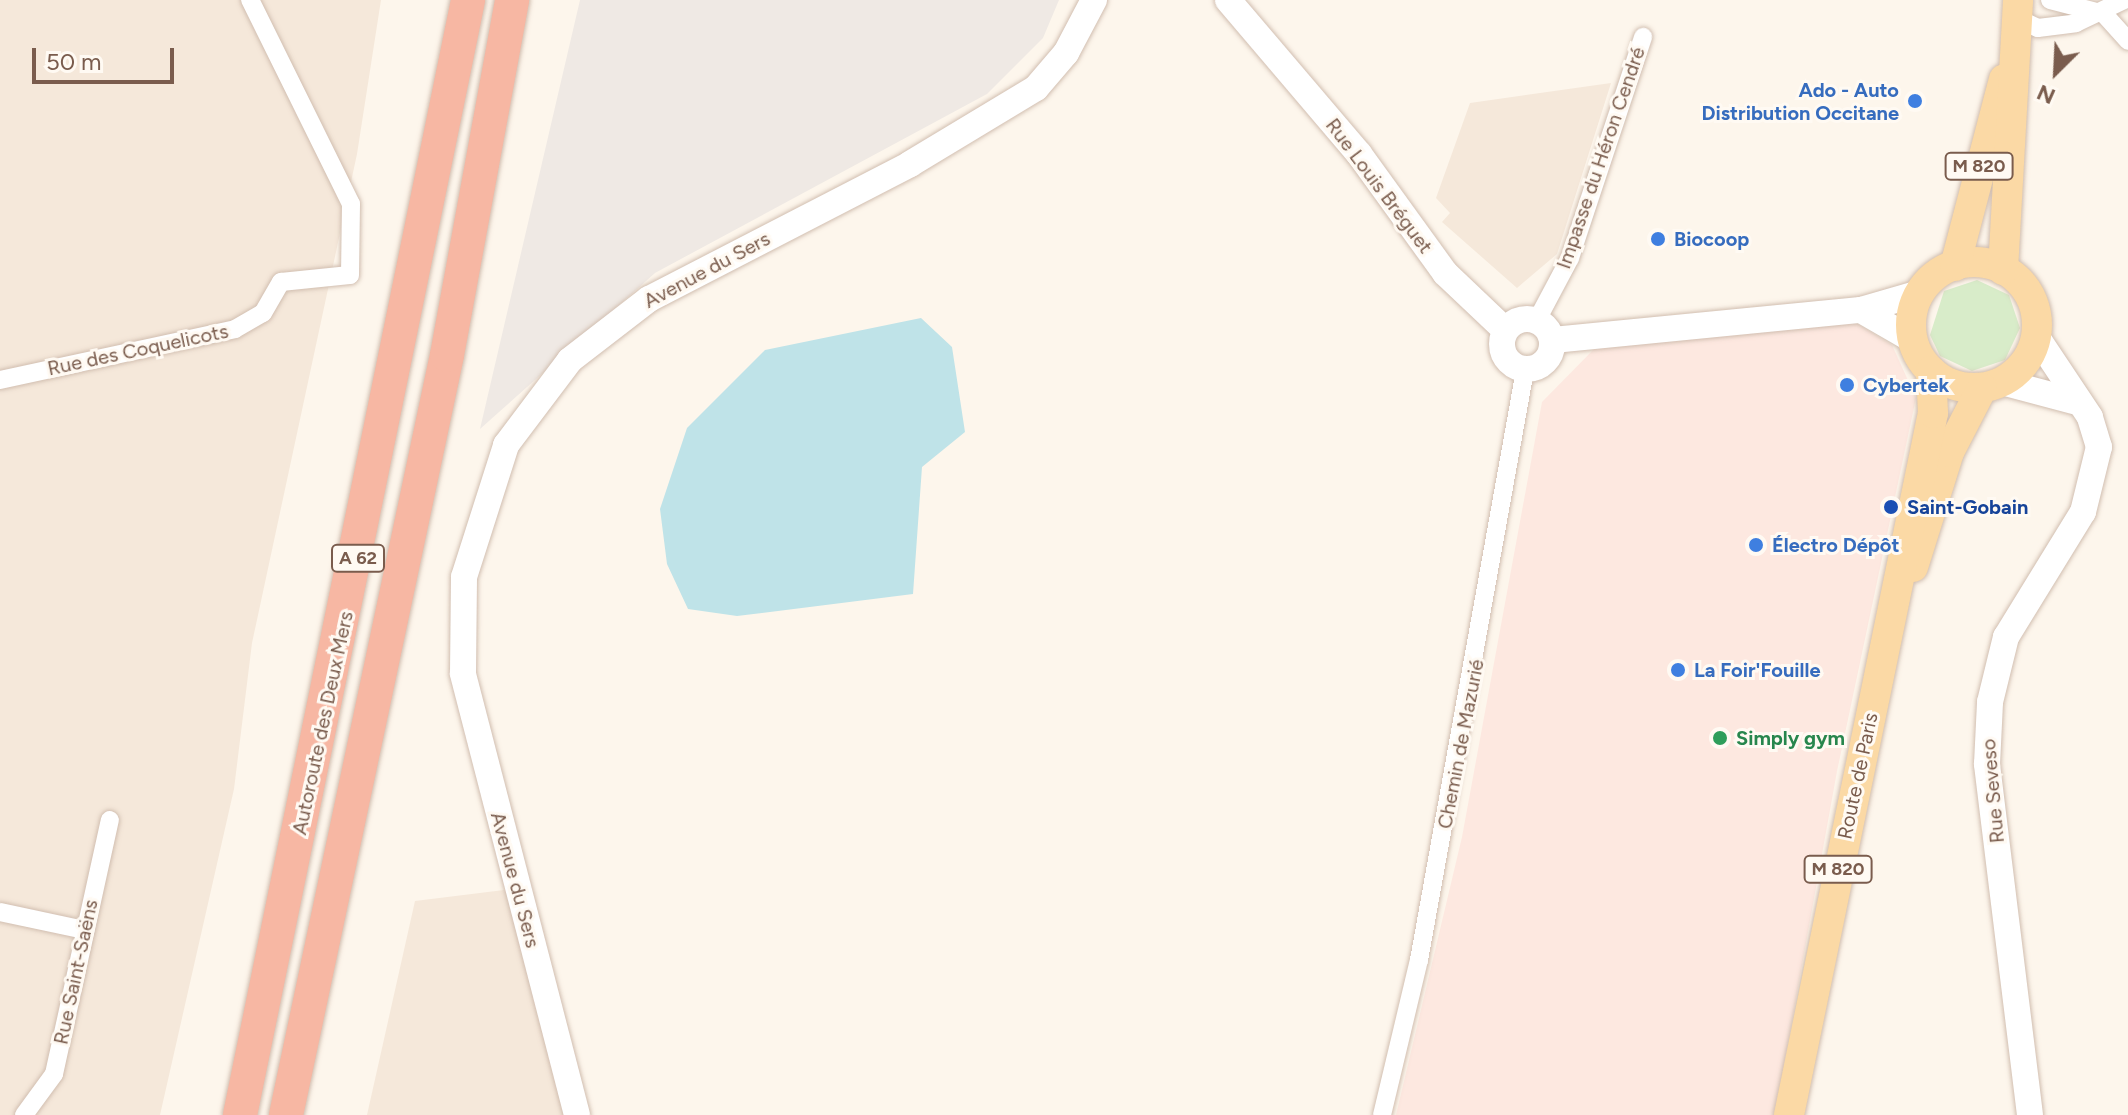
<!DOCTYPE html>
<html>
<head>
<meta charset="utf-8">
<style>
	body { margin:0 }
	#map { position:relative; width:2128px; height:1115px; overflow:hidden; background:#fdf6ec; font-family:Figtree,sans-serif }
	div>[style] { position:absolute }
	.residential>* { inset:0; background:#f5e8da }
	.commercial>* { inset:0; background:#fde8e0 }
	.industrial>* { inset:0; background:#efe9e4 }
	.green>* { inset:0; background:#d8ecc9 }
	.water>* { inset:0; background:#bfe3e8 }
	.roads { filter:drop-shadow(0 0 2px #d1beb0) drop-shadow(0 0 2px #d1beb0) }
	.street>* { height:18px; margin:-9px; padding:0 9px; transform-origin:9px; border-radius:9px; background:#fff }
	.secondary>* { height:26px; margin:-13px; padding:0 13px; transform-origin:13px; border-radius:13px; background:#fff }
	.secondary>.ring { margin:-13px; padding:0; box-sizing:content-box; background:none; border:26px solid #fff; border-radius:50% }
	.primary>* { height:30px; margin:-15px; padding:0 15px; transform-origin:15px; border-radius:15px; background:#fbd9a5 }
	.primary>.ring { margin:-15px; padding:0; box-sizing:content-box; background:none; border:30px solid #fbd9a5; border-radius:50% }
	.highway>* { height:34px; margin:-17px; padding:0 17px; transform-origin:17px; border-radius:17px; background:#f7b7a3 }
	.dots>* { width:22px; height:22px; translate:-50% -50%; box-sizing:border-box; border:4px solid #fffaf3; border-radius:50% }
	span { translate:-50% -50%; white-space:nowrap; text-align:center; line-height:1.15; -webkit-text-stroke:6px #fffaf3; paint-order:stroke }
	.shield-label span { padding:2px 6px; background:#fffaf3; border:2px solid; border-radius:6px; -webkit-text-stroke-width:0 }
	.shield-label { font-size:18px; color:#7a5c4d; font-weight:700 }
	.shop-label { font-size:20px; color:#366cbe; font-weight:700 }
	.right { translate:-100% -50%; text-align:right }
	.left { translate:0 -50%; text-align:left }
	.street-label { font-size:20px; color:#7a5c4d }
	.transit-label { font-size:20px; color:#164399; font-weight:700 }
	.leisure-label { font-size:20px; color:#27864d; font-weight:700 }
	.north { position:absolute; left:2016px; top:32px; width:80px; height:80px; -webkit-text-stroke:6px #fffaf3; paint-order:stroke; rotate:204deg; font-size:22px; font-weight:700; line-height:32px; text-align:center; color:#7a5c4d }
	.north::after { content:''; display:block; margin:auto; width:28px; height:36px; background:#7a5c4d; clip-path:polygon(50% 0,100% 100%,50% 72%,0 100%) }
	.scale { position:absolute; left:32px; top:48px; width:142px; height:36px; box-sizing:border-box; border:4px solid #7a5c4d; border-top:0; padding-left:10px; font-size:24px; line-height:28px; white-space:nowrap; color:#7a5c4d; -webkit-text-stroke:6px #fffaf3; paint-order:stroke }
</style>
</head>
<body>
<div id="map">
	<div class="residential">
		<i style="clip-path:polygon(0 0,381px 0,357px 154px,252px 643px,234px 789px,160px 1115px,0 1115px)"></i>
		<i style="clip-path:polygon(1611px 83px,1557px 254px,1517px 288px,1442px 222px,1450px 213px,1436px 198px,1470px 103px)"></i>
		<i style="clip-path:polygon(529px 887px,583px 1115px,367px 1115px,415px 901px)"></i>
	</div>
	<div class="commercial">
		<i style="clip-path:polygon(1851px 320px,1892px 345px,1916px 398px,1837px 771px,1775px 1115px,1396px 1115px,1462px 837px,1542px 402px,1595px 348px)"></i>
	</div>
	<div class="industrial">
		<i style="clip-path:polygon(580px 0,1059px 0,1043px 38px,987px 94px,655px 273px,480px 429px)"></i>
	</div>
	<div class="green">
		<i style="clip-path:polygon(1977px 280px,2009px 295px,2020px 328px,2005px 360px,1972px 371px,1940px 356px,1930px 335px,1944px 291px)"></i>
	</div>
	<div class="water">
		<i style="clip-path:polygon(921px 318px,952px 347px,965px 432px,922px 467px,913px 594px,737px 616px,688px 609px,667px 564px,660px 509px,687px 428px,765px 350px)"></i>
	</div>
	<div class="roads">
		<div class="street">
			<i style="left:2050px;top:0;width:56px;rotate:14.5deg"></i>
			<i style="left:2104px;top:14px;width:36px;rotate:48deg"></i>
			<i style="left:2015px;top:17px;width:25px;rotate:26deg"></i>
			<i style="left:2038px;top:28px;width:38px;rotate:-7deg"></i>
			<i style="left:2076px;top:23px;width:53px;rotate:-25.6deg"></i>
			<i style="left:1537px;top:320px;width:70px;rotate:-62deg"></i>
			<i style="left:1570px;top:258px;width:233px;rotate:-71.7deg"></i>
			<i style="left:0;top:380px;width:240px;rotate:-12.2deg"></i>
			<i style="left:235px;top:329px;width:32px;rotate:-30deg"></i>
			<i style="left:263px;top:313px;width:36px;rotate:-60deg"></i>
			<i style="left:281px;top:282px;width:69px;rotate:-5.8deg"></i>
			<i style="left:350px;top:275px;width:71px;rotate:-89.2deg"></i>
			<i style="left:351px;top:204px;width:228px;rotate:-116.3deg"></i>
			<i style="left:0;top:912px;width:87px;rotate:12deg"></i>
			<i style="left:24px;top:1115px;width:51px;rotate:-53.8deg"></i>
			<i style="left:54px;top:1074px;width:260px;rotate:-77.6deg"></i>
			<i style="left:1382px;top:1115px;width:159px;rotate:-76.6deg"></i>
			<i style="left:1419px;top:960px;width:599px;rotate:-79.81deg"></i>
		</div>
		<div class="secondary">
			<i style="left:1228px;top:0;width:202px;rotate:49.6deg"></i>
			<i style="left:1359px;top:154px;width:147px;rotate:54.1deg"></i>
			<i style="left:1445px;top:273px;width:83px;rotate:43.5deg"></i>
			<i style="left:1861px;top:310px;width:60px;rotate:30deg"></i>
			<i class="ring" style="left:1502px;top:319px;width:24px;height:24px"></i>
			<i style="left:1553px;top:340px;width:309px;rotate:-5.6deg"></i>
			<i style="left:1861px;top:310px;width:61px;rotate:-16.1deg"></i>
			<i style="left:2002px;top:382px;width:78px;rotate:14.9deg"></i>
			<i style="left:577px;top:1115px;width:456px;rotate:-104.5deg"></i>
			<i style="left:463px;top:673px;width:96px;rotate:-89.4deg"></i>
			<i style="left:464px;top:577px;width:139px;rotate:-72.3deg"></i>
			<i style="left:506px;top:445px;width:106px;rotate:-53deg"></i>
			<i style="left:570px;top:360px;width:100px;rotate:-37.7deg"></i>
			<i style="left:649px;top:299px;width:294px;rotate:-27.3deg"></i>
			<i style="left:910px;top:164px;width:147px;rotate:-31.1deg"></i>
			<i style="left:1036px;top:88px;width:46px;rotate:-49.4deg"></i>
			<i style="left:1066px;top:53px;width:60px;rotate:-62.2deg"></i>
			<i style="left:2030px;top:1115px;width:354px;rotate:-97deg"></i>
			<i style="left:1987px;top:764px;width:62px;rotate:-87.2deg"></i>
			<i style="left:1990px;top:702px;width:67px;rotate:-76.2deg"></i>
			<i style="left:2006px;top:637px;width:147px;rotate:-58.4deg"></i>
			<i style="left:2083px;top:512px;width:67px;rotate:-76.2deg"></i>
			<i style="left:2099px;top:447px;width:31px;rotate:-107deg"></i>
			<i style="left:2090px;top:417px;width:97px;rotate:-123.7deg"></i>
		</div>
		<div class="primary">
			<i class="ring" style="left:1911px;top:262px;width:96px;height:96px"></i>
			<i style="left:1955px;top:266px;width:193px;rotate:-75.3deg"></i>
			<i style="left:2003px;top:270px;width:270px;rotate:-86.8deg"></i>
			<i style="left:1913px;top:567px;width:121px;rotate:-72.6deg"></i>
			<i style="left:1949px;top:452px;width:72px;rotate:-62.7deg"></i>
			<i style="left:1789px;top:1115px;width:717px;rotate:-78.41deg"></i>
			<i style="left:1933px;top:413px;width:42px;rotate:-92.7deg"></i>
		</div>
		<div class="highway">
			<i style="left:240px;top:1115px;width:1138px;rotate:-78.44deg"></i>
			<i style="left:286px;top:1115px;width:777px;rotate:-78.04deg"></i>
			<i style="left:447px;top:355px;width:361px;rotate:-79.6deg"></i>
		</div>
	</div>
	<div class="dots">
		<i style="left:1915px;top:101px;background:#3f7fe0"></i>
		<i style="left:1658px;top:239px;background:#3f7fe0"></i>
		<i style="left:1847px;top:385px;background:#3f7fe0"></i>
		<i style="left:1891px;top:507px;background:#1a4fb4"></i>
		<i style="left:1756px;top:545px;background:#3f7fe0"></i>
		<i style="left:1678px;top:670px;background:#3f7fe0"></i>
		<i style="left:1720px;top:738px;background:#2e9e5b"></i>
	</div>
	<div class="shield-label">
		<span style="left:1979px;top:166px">M 820</span>
		<span style="left:358px;top:558px">A 62</span>
		<span style="left:1838px;top:869px">M 820</span>
	</div>
	<div class="shop-label">
		<span class="right" style="left:1899px;top:102px">Ado - Auto<br>Distribution Occitane</span>
		<span class="left" style="left:1674px;top:239px">Biocoop</span>
		<span class="left" style="left:1863px;top:385px">Cybertek</span>
		<span class="left" style="left:1772px;top:545px">Électro Dépôt</span>
		<span class="left" style="left:1694px;top:670px">La Foir'Fouille</span>
	</div>
	<div class="street-label">
		<span style="left:1601px;top:158px;rotate:-71deg">Impasse du Héron Cendré</span>
		<span style="left:1379px;top:186px;rotate:53deg">Rue Louis Bréguet</span>
		<span style="left:707px;top:270px;rotate:-28deg">Avenue du Sers</span>
		<span style="left:138px;top:350px;rotate:-12deg">Rue des Coquelicots</span>
		<span style="left:323px;top:723px;rotate:-78deg">Autoroute des Deux Mers</span>
		<span style="left:1461px;top:744px;rotate:-79deg">Chemin de Mazurié</span>
		<span style="left:1858px;top:776px;rotate:-78deg">Route de Paris</span>
		<span style="left:1993px;top:791px;rotate:-95deg">Rue Seveso</span>
		<span style="left:515px;top:880px;rotate:75deg">Avenue du Sers</span>
		<span style="left:76px;top:972px;rotate:-78deg">Rue Saint-Saëns</span>
	</div>
	<div class="transit-label">
		<span class="left" style="left:1907px;top:507px">Saint-Gobain</span>
	</div>
	<div class="leisure-label">
		<span class="left" style="left:1736px;top:738px">Simply gym</span>
	</div>
	<div class="north">N</div>
	<div class="scale">50 m</div>
</div>
</body>
</html>
